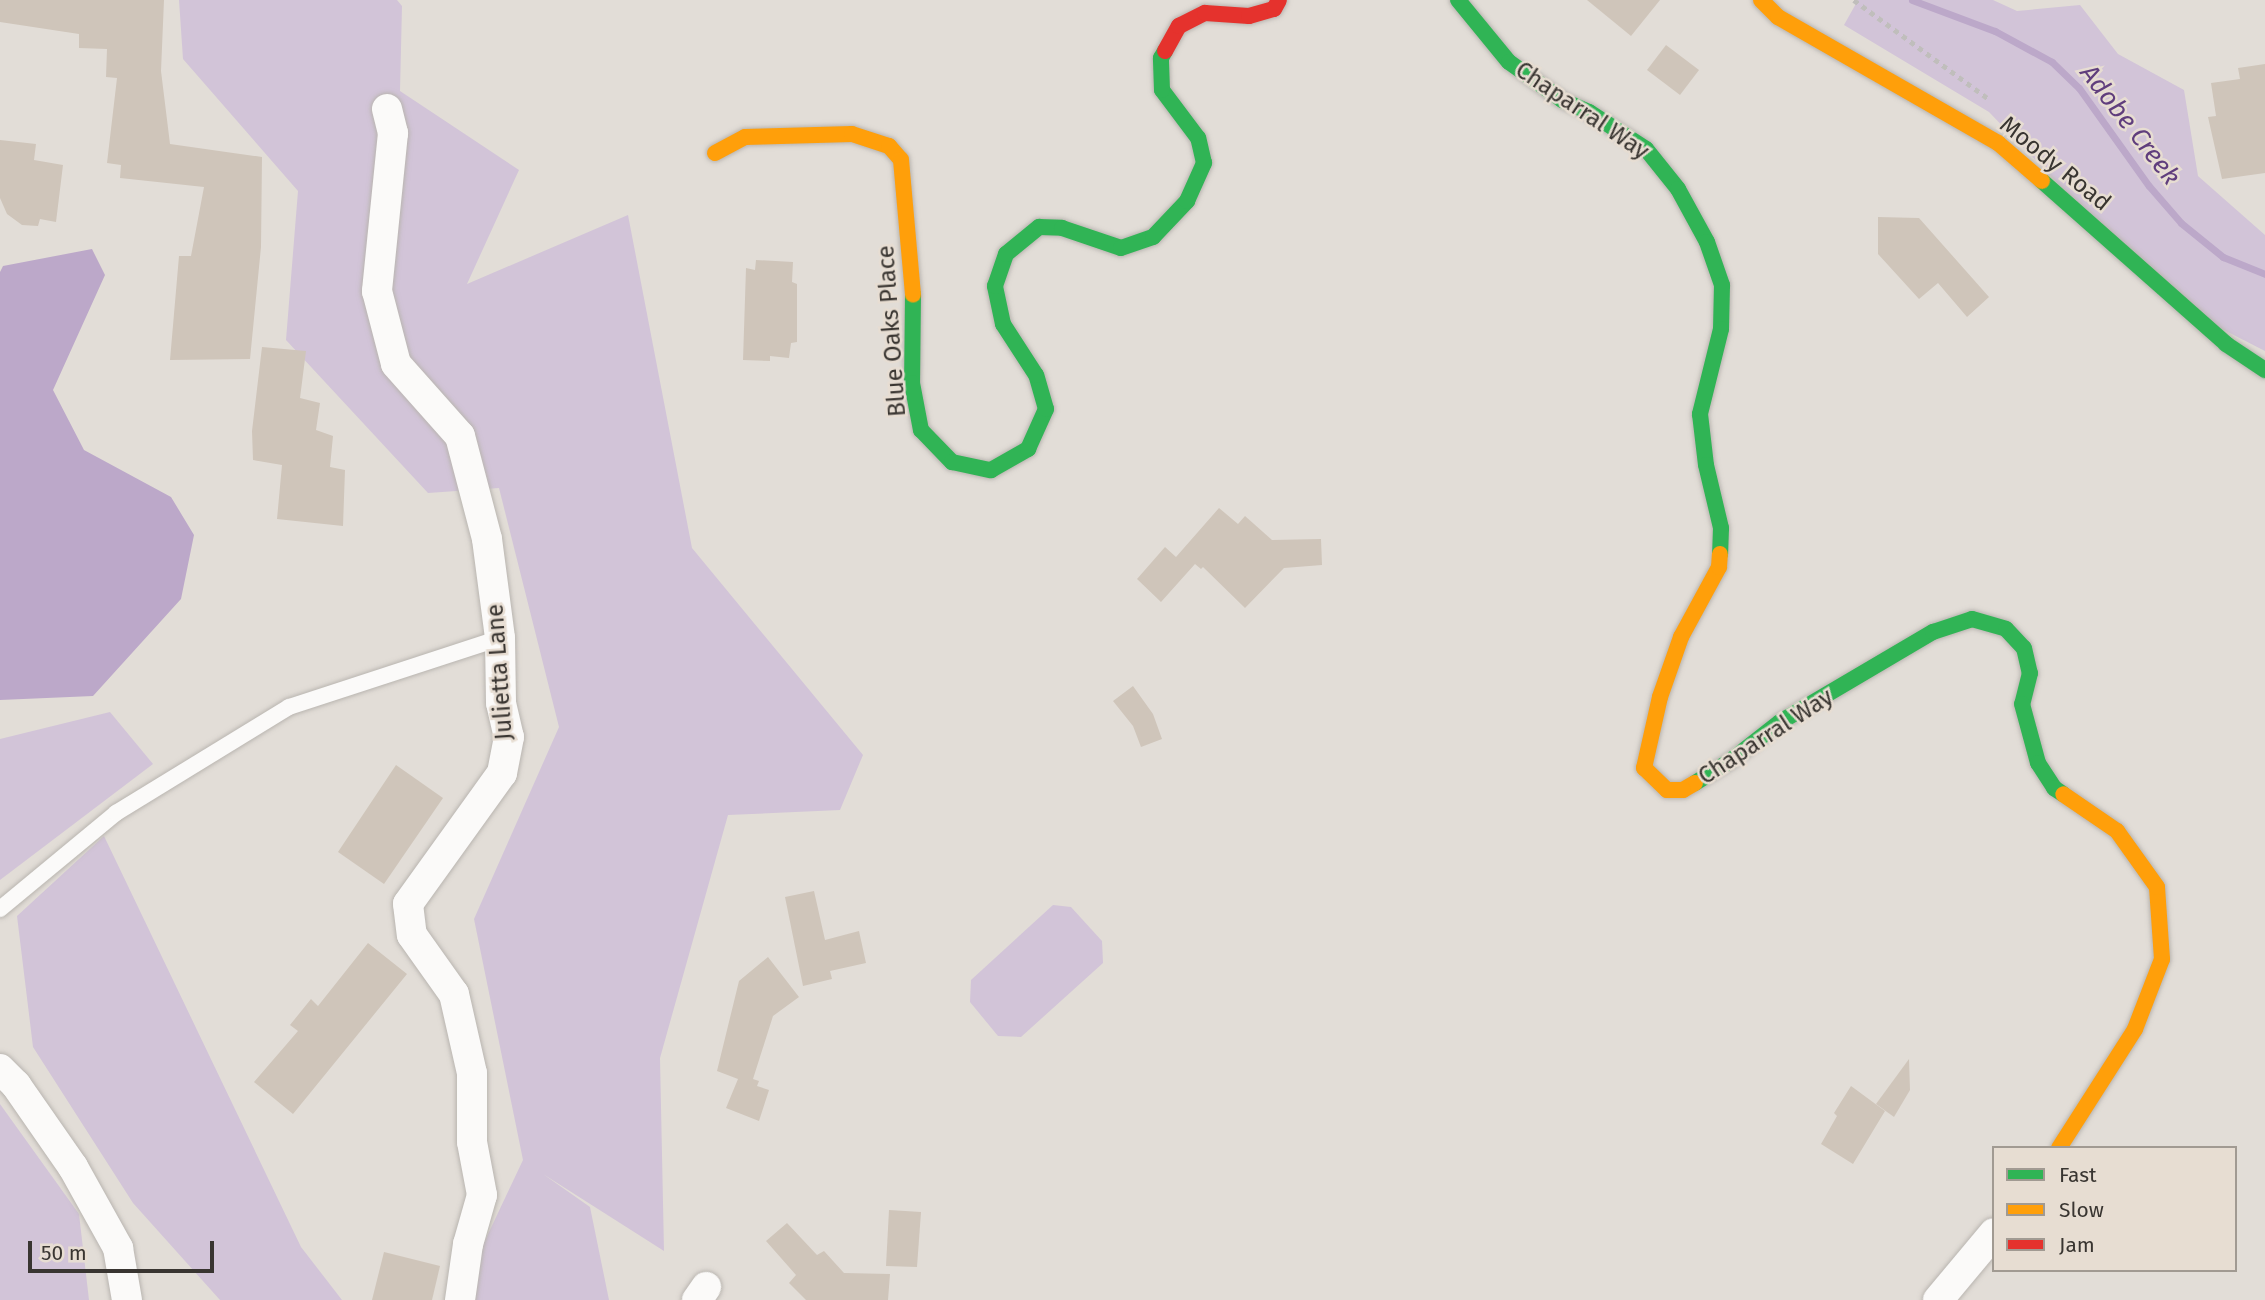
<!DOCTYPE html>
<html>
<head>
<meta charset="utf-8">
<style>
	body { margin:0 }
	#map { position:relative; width:2265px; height:1300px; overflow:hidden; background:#e2ddd7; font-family:"Fira Sans",sans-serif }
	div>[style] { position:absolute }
	.green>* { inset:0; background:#d2c4d8 }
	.water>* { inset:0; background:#bca8c9 }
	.stream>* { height:7px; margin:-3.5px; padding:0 3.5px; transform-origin:3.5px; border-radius:3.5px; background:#bca8c9 }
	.building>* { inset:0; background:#cfc5ba }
	.path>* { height:4.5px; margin-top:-2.25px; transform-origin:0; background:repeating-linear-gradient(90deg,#c0bebc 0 5px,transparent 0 10px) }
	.roads { filter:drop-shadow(0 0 2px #b9b5b0) drop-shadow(0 0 2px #b9b5b0) }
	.lane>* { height:16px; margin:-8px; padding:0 8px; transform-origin:8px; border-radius:8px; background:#fbfaf9 }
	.street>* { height:30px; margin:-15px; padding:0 15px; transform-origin:15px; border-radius:15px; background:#fbfaf9 }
	.fast>* { height:16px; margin:-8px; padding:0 8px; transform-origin:8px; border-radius:8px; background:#30b455 }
	.slow>* { height:16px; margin:-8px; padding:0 8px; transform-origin:8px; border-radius:8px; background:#ff9f0a }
	.jam>* { height:16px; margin:-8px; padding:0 8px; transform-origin:8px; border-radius:8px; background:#e5322d }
	span { translate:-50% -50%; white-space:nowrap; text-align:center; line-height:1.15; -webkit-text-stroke:5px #e7ddd2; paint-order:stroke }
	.street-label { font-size:24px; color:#393531 }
	.water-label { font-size:26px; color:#603e7d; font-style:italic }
	.legend { position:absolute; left:1992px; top:1146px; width:245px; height:126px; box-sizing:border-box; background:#e7ddd2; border:2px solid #a19a92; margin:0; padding:9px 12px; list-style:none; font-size:21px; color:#393531 }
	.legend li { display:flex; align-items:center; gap:14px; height:35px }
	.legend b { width:35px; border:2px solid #a19a92 }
	.scale { position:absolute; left:28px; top:1241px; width:186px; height:32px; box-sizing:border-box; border:4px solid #393531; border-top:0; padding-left:9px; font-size:21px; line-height:24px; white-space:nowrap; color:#393531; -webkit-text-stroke:5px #e7ddd2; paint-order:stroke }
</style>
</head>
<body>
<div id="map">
	<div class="green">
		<i style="clip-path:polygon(179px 0,397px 0,402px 6px,400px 91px,519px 170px,467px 284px,628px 215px,692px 548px,863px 755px,840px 810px,728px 815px,660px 1058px,664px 1251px,543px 1174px,590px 1207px,609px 1300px,463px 1300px,481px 1249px,523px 1160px,474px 919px,559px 727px,499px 488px,428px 493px,286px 340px,298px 191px,183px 59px)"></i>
		<i style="clip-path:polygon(1858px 0,1993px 0,2017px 11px,2080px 5px,2118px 54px,2184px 90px,2198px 176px,2265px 235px,2265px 351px,2175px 305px,1989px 112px,1844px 25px)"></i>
		<i style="clip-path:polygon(110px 712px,153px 764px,0 880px,0 739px)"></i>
		<i style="clip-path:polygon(104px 836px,301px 1247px,342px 1300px,220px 1300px,133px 1203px,33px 1047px,17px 916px)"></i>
		<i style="clip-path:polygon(1053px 905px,1071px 907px,1102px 941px,1103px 963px,1021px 1037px,998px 1036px,970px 1002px,971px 980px)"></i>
		<i style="clip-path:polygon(0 1104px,79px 1214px,89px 1300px,0 1300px)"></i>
	</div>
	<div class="water">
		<i style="clip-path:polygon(92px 249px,105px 275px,53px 390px,84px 450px,171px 497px,194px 535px,181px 599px,93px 696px,0 700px,0 272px,3px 266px)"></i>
	</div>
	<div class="stream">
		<i style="left:1912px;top:0;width:89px;rotate:20.5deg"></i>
		<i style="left:1995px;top:31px;width:65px;rotate:28.5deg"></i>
		<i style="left:2052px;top:62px;width:37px;rotate:44deg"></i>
		<i style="left:2079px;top:88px;width:120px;rotate:54.5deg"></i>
		<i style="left:2149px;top:186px;width:49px;rotate:49.1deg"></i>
		<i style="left:2181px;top:223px;width:54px;rotate:39deg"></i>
		<i style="left:2223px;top:257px;width:45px;rotate:22deg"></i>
	</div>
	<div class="building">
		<i style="clip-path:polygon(0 0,164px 0,161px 71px,170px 144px,262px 157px,261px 247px,250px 359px,170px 360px,179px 256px,191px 256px,204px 187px,120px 178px,121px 165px,107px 163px,117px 78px,106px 77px,107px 49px,79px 48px,79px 34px,0 22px)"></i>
		<i style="clip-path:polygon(1587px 0,1660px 0,1631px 36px)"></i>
		<i style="clip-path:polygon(1666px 45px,1699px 70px,1680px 95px,1647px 70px)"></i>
		<i style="clip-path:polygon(2265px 64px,2265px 173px,2222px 179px,2208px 117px,2216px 116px,2211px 83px,2240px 79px,2238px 68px)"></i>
		<i style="clip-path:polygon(0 140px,36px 144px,34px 160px,63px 165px,56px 222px,40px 219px,38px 226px,22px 225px,7px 214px,0 198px)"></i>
		<i style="clip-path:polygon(1878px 217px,1919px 218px,1989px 297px,1967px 317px,1938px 283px,1919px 299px,1878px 254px)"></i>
		<i style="clip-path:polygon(756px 260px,793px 262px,792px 282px,797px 284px,797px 342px,791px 343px,789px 358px,770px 356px,770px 361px,743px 360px,746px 268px,755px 270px)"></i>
		<i style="clip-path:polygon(262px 347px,306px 351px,300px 398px,320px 403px,316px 430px,333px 436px,330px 467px,345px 470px,343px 526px,277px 519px,282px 465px,253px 460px,252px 431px)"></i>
		<i style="clip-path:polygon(1219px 508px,1238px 524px,1245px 516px,1272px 540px,1321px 539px,1322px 565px,1284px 568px,1245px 608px,1203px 567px,1201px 569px,1195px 564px,1161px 602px,1137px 579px,1165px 547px,1176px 557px)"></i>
		<i style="clip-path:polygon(1133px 686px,1153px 714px,1162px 739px,1141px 747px,1133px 726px,1113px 701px)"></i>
		<i style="clip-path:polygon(396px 765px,443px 798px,384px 884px,338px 852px)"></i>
		<i style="clip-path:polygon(814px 891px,825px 940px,859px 931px,866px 963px,830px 971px,832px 979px,803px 986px,785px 897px)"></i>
		<i style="clip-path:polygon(368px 943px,407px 974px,293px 1114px,254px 1082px,298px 1031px,290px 1025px,311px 999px,318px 1006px)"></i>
		<i style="clip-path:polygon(768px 957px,799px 997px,773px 1016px,753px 1079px,759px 1081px,757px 1086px,769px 1090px,759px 1121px,726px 1108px,738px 1079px,717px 1071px,739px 981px)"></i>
		<i style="clip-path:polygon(1909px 1059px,1910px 1090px,1894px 1117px,1876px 1104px)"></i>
		<i style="clip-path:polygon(1851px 1086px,1885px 1111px,1853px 1164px,1821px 1144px,1837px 1116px,1834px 1113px)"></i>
		<i style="clip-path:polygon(889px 1210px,921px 1212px,917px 1267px,886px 1266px)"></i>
		<i style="clip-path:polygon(787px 1223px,817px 1255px,824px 1251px,844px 1273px,890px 1274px,888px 1300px,806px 1300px,789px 1283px,796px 1275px,766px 1241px)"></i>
		<i style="clip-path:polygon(384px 1252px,440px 1266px,432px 1300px,372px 1300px)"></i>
	</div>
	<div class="path">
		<i style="left:1854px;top:0;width:167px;rotate:36.3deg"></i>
	</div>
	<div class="roads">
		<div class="lane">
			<i style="left:0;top:909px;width:151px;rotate:-39.6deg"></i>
			<i style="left:116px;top:813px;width:203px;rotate:-31.5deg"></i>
			<i style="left:289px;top:707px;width:222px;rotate:-18.1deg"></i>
		</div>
		<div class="street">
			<i style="left:387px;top:109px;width:25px;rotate:76deg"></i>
			<i style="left:393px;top:133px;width:159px;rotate:95.8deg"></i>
			<i style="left:377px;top:291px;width:75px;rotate:75.4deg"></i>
			<i style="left:396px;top:364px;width:96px;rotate:48.4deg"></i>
			<i style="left:460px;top:436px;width:106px;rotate:75.3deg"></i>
			<i style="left:487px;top:539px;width:100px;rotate:82.5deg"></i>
			<i style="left:500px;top:638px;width:65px;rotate:89.1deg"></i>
			<i style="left:501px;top:703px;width:35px;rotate:77deg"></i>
			<i style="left:509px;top:737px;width:37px;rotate:101deg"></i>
			<i style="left:502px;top:773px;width:161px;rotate:125.7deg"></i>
			<i style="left:408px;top:904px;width:31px;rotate:83deg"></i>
			<i style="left:412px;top:935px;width:72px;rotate:54.6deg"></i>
			<i style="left:454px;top:994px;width:81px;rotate:77.2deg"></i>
			<i style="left:472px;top:1073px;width:69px;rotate:90deg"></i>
			<i style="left:472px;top:1142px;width:54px;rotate:79.3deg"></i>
			<i style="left:482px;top:1195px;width:51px;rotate:105.9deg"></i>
			<i style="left:468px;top:1244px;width:57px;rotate:98.1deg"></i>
			<i style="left:0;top:1069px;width:23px;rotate:45deg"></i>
			<i style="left:16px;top:1085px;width:100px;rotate:55.2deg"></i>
			<i style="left:73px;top:1167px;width:93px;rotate:60.9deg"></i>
			<i style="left:118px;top:1248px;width:53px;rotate:80.2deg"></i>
			<i style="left:697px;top:1300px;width:16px;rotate:-55deg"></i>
			<i style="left:1938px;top:1300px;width:87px;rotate:-50.1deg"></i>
		</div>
		<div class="fast">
			<i style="left:1458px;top:0;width:80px;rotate:50.6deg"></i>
			<i style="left:1509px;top:62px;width:65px;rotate:35.6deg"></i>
			<i style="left:1562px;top:100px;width:30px;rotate:24deg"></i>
			<i style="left:1589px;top:112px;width:68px;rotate:33deg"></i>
			<i style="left:1646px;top:149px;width:51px;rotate:51.3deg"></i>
			<i style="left:1678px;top:189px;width:60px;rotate:61.3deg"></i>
			<i style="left:1707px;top:242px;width:46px;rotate:70.8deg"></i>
			<i style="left:1722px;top:285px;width:44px;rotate:91.3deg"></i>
			<i style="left:1721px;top:329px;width:88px;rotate:103.9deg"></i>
			<i style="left:1700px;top:414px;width:51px;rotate:83.3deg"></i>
			<i style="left:1706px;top:465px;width:65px;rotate:76.6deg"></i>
			<i style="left:1721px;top:528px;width:26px;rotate:92deg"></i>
			<i style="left:2042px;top:181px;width:246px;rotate:41.5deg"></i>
			<i style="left:2226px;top:344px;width:47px;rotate:33.7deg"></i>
			<i style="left:913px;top:294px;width:89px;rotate:90.6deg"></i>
			<i style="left:912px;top:383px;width:48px;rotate:79.2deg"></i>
			<i style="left:921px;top:430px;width:45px;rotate:45.9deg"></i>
			<i style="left:952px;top:462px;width:40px;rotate:12deg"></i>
			<i style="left:991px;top:470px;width:43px;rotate:-29.6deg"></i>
			<i style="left:1028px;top:449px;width:44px;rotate:-65.8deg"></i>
			<i style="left:1046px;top:409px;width:35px;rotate:-106deg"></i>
			<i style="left:1036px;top:375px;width:61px;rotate:-122.9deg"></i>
			<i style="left:1003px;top:324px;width:39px;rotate:-102deg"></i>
			<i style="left:995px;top:286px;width:34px;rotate:-71deg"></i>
			<i style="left:1006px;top:254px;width:43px;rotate:-39.3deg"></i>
			<i style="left:1039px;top:227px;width:23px;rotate:2deg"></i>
			<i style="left:1062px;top:228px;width:62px;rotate:18.7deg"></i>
			<i style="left:1121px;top:248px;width:34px;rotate:-19deg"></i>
			<i style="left:1153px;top:237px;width:50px;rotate:-46.6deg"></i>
			<i style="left:1187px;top:201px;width:42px;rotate:-65.9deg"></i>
			<i style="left:1204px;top:163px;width:26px;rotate:-103deg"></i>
			<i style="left:1198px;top:138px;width:60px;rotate:-126.9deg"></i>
			<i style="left:1162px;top:90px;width:32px;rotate:-92deg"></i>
			<i style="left:1161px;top:58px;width:8px;rotate:-60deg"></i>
			<i style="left:1695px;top:783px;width:40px;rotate:-32deg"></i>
			<i style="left:1729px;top:762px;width:65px;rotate:-38.1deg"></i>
			<i style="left:1780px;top:722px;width:178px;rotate:-30.5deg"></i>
			<i style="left:1933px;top:632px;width:41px;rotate:-18.4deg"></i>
			<i style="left:1972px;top:619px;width:35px;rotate:16deg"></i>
			<i style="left:2006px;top:629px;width:26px;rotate:47deg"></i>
			<i style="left:2024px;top:648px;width:26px;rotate:77deg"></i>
			<i style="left:2030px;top:673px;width:32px;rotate:104deg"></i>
			<i style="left:2022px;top:704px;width:61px;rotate:74.8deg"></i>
			<i style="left:2038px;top:763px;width:30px;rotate:57deg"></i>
			<i style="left:2054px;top:788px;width:11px;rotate:34deg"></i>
		</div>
		<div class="slow">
			<i style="left:1761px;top:0;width:24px;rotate:45deg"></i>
			<i style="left:1778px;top:17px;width:254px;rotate:29.8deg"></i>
			<i style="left:1998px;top:143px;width:58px;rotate:40.8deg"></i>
			<i style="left:715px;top:153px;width:34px;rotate:-28deg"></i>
			<i style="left:745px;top:137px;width:107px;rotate:-1.6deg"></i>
			<i style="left:852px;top:134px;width:39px;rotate:18deg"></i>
			<i style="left:889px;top:146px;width:18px;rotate:49deg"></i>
			<i style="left:901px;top:160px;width:135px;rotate:84.9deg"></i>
			<i style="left:1695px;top:783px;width:14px;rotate:150deg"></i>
			<i style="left:1683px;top:790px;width:16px;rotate:180deg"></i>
			<i style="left:1667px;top:790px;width:32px;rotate:-136deg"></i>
			<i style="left:1644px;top:768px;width:73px;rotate:-77.3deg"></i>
			<i style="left:1660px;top:697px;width:64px;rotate:-70.7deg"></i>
			<i style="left:1681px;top:637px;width:80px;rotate:-61.5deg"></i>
			<i style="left:1719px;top:567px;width:13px;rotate:-86deg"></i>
			<i style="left:2059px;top:1148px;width:141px;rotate:-57.4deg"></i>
			<i style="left:2135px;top:1029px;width:75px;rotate:-68.9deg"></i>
			<i style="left:2162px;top:959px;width:72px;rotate:-94deg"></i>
			<i style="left:2157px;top:887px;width:69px;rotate:-125.5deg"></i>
			<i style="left:2117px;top:831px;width:65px;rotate:-145.6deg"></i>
		</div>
		<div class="jam">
			<i style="left:1165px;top:51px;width:29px;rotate:-61deg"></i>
			<i style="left:1179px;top:26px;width:29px;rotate:-27deg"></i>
			<i style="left:1205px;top:13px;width:44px;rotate:3.9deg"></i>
			<i style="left:1249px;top:16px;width:26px;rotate:-16deg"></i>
			<i style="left:1274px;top:9px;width:10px;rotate:-61deg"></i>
		</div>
	</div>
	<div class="street-label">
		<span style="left:1582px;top:111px;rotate:34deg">Chaparral Way</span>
		<span style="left:2055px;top:164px;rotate:39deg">Moody Road</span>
		<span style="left:892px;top:331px;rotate:-94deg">Blue Oaks Place</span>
		<span style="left:500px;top:672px;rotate:-94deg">Julietta Lane</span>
		<span style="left:1766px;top:737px;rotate:-33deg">Chaparral Way</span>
	</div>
	<div class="water-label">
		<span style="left:2130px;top:125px;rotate:52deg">Adobe Creek</span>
	</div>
	<ul class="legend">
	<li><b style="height:9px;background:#30b455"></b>Fast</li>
	<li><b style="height:9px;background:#ff9f0a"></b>Slow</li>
	<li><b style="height:9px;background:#e5322d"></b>Jam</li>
	</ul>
	<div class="scale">50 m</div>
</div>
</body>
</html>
